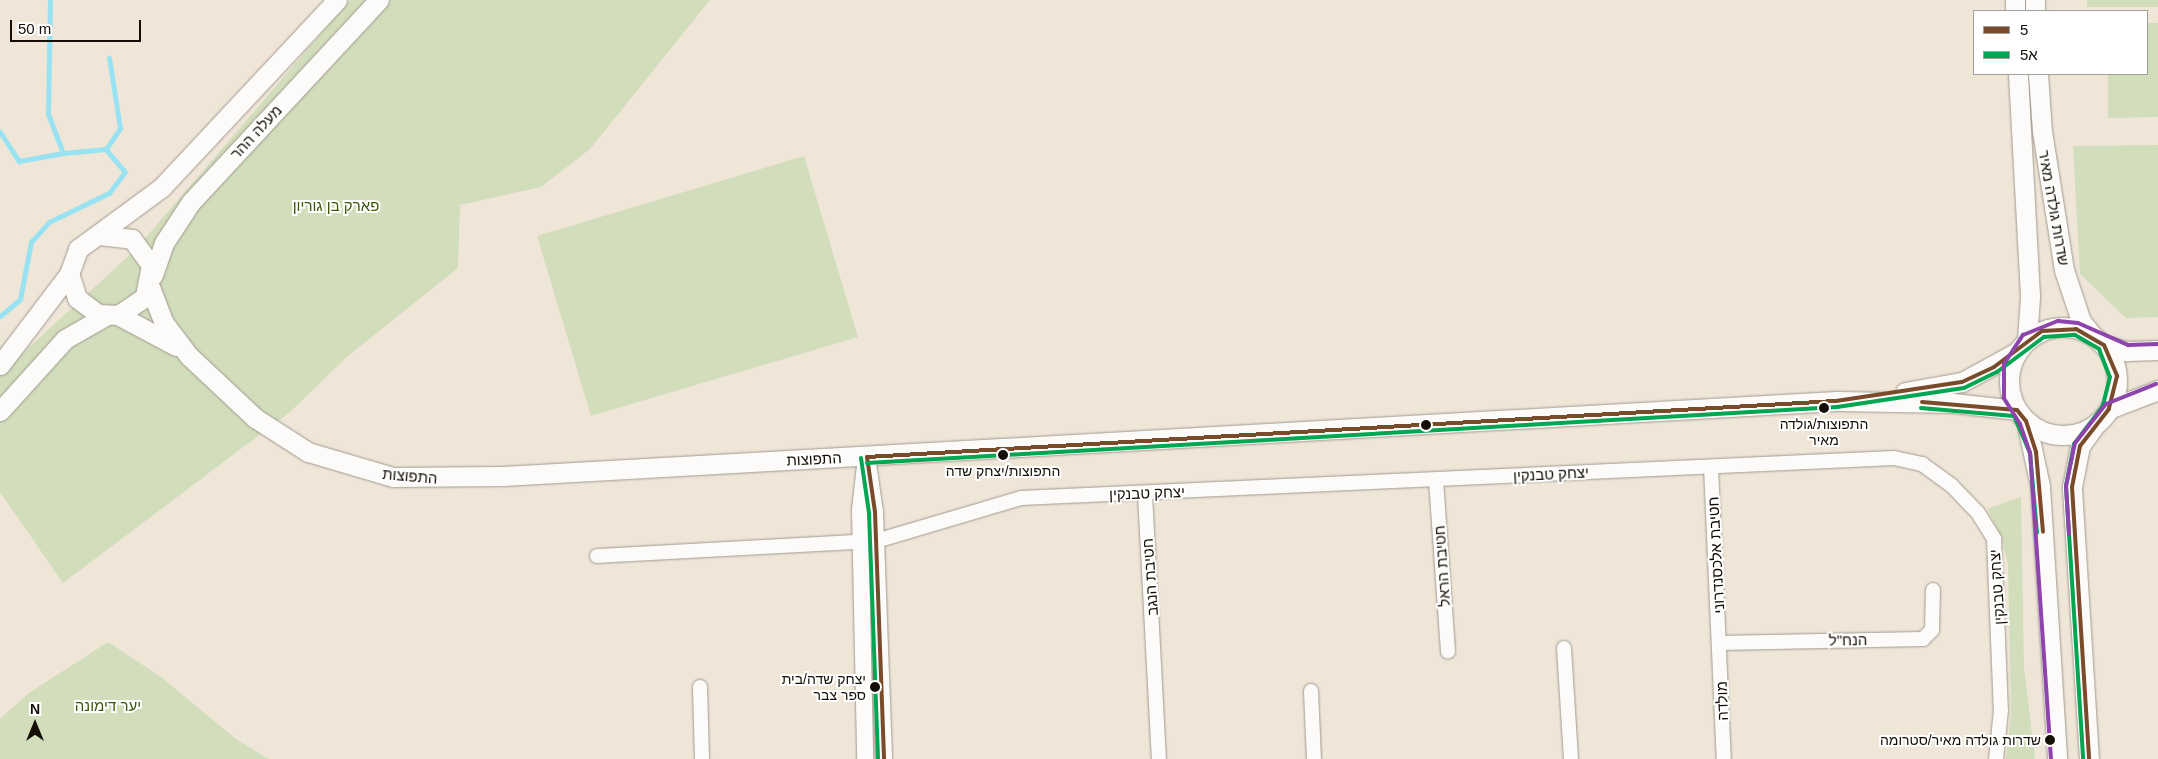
<!DOCTYPE html>
<html>
<head>
<meta charset="utf-8">
<style>
	body { margin:0 }
	#map { position:relative; width:2158px; height:759px; overflow:hidden; background:#efe6d8; font-family:Helvetica,Heebo,sans-serif }
	div>[style] { position:absolute }
	.green>* { inset:0; background:#d2ddbc }
	.stream>* { height:5px; margin:-2.5px; padding:0 2.5px; transform-origin:2.5px; border-radius:2.5px; background:#98e2f2 }
	.roads { filter:drop-shadow(0 0 1px #a19a8f) drop-shadow(0 0 1px #a19a8f) }
	.minor>* { height:14px; margin:-7px; padding:0 7px; transform-origin:7px; border-radius:7px; background:#fdfbf9 }
	.tertiary>* { height:16px; margin:-8px; padding:0 8px; transform-origin:8px; border-radius:8px; background:#fdfbf9 }
	.secondary>* { height:19px; margin:-9.5px; padding:0 9.5px; transform-origin:9.5px; border-radius:9.5px; background:#fdfbf9 }
	.secondary>.ring { margin:-9.5px; padding:0; box-sizing:content-box; background:none; border:19px solid #fdfbf9; border-radius:50% }
	.bus-1>* { height:4px; margin:-2px; padding:0 2px; transform-origin:2px; border-radius:2px; background:#7a4b2a }
	.bus-2>* { height:4px; margin:-2px; padding:0 2px; transform-origin:2px; border-radius:2px; background:#00a651 }
	.bus-3>* { height:4px; margin:-2px; padding:0 2px; transform-origin:2px; border-radius:2px; background:#8e44ad }
	.dots>* { width:14px; height:14px; translate:-50% -50%; box-sizing:border-box; border:2px solid #fff; border-radius:50% }
	span { translate:-50% -50%; white-space:nowrap; text-align:center; line-height:1.15; -webkit-text-stroke:4px #fff; paint-order:stroke }
	.bus-label { font-size:14px; color:#140e06 }
	.right { translate:-100% -50%; text-align:right }
	.street-label { font-size:15px; color:#140e06 }
	.park-label { font-size:15px; color:#375807 }
	.legend { position:absolute; left:1973px; top:10px; width:175px; height:65px; box-sizing:border-box; background:#fff; border:1px solid #a19f9b; margin:0; padding:6px 9px; list-style:none; font-size:15px; color:#140e06 }
	.legend li { display:flex; align-items:center; gap:10px; height:25px }
	.legend b { width:25px; border:1px solid #a19f9b }
	.north { position:absolute; left:10px; top:699px; width:50px; height:50px; -webkit-text-stroke:4px #fff; paint-order:stroke; rotate:0deg; font-size:14px; font-weight:700; line-height:20px; text-align:center; color:#140e06 }
	.north::after { content:''; display:block; margin:auto; width:18px; height:22px; background:#140e06; clip-path:polygon(50% 0,100% 100%,50% 72%,0 100%) }
	.scale { position:absolute; left:10px; top:20px; width:131px; height:22px; box-sizing:border-box; border:2px solid #140e06; border-top:0; padding-left:6px; font-size:15px; line-height:18px; white-space:nowrap; color:#140e06; -webkit-text-stroke:4px #fff; paint-order:stroke }
</style>
</head>
<body>
<div id="map">
	<div class="green">
		<i style="clip-path:polygon(350px 0,710px 0,590px 149px,541px 187px,460px 205px,458px 268px,348px 356px,290px 412px,63px 583px,0 492px,0 374px,134px 251px)"></i>
		<i style="clip-path:polygon(2087px 0,2158px 0,2158px 7px,2087px 7px)"></i>
		<i style="clip-path:polygon(2147px 23px,2158px 23px,2158px 117px,2108px 118px,2108px 74px,2147px 74px)"></i>
		<i style="clip-path:polygon(2158px 145px,2158px 317px,2126px 318px,2080px 274px,2073px 146px)"></i>
		<i style="clip-path:polygon(804px 156px,858px 337px,591px 416px,537px 236px)"></i>
		<i style="clip-path:polygon(2021px 497px,2024px 668px,2035px 759px,2006px 759px,2011px 715px,2008px 565px,2002px 538px,1987px 509px)"></i>
		<i style="clip-path:polygon(108px 642px,161px 677px,236px 739px,269px 759px,0 759px,0 719px,29px 693px)"></i>
	</div>
	<div class="stream">
		<i style="left:0;top:132px;width:35px;rotate:57deg"></i>
		<i style="left:19px;top:161px;width:45px;rotate:-10.3deg"></i>
		<i style="left:106px;top:149px;width:25px;rotate:-56deg"></i>
		<i style="left:120px;top:128px;width:71px;rotate:-98.9deg"></i>
		<i style="left:0;top:316px;width:26px;rotate:-40deg"></i>
		<i style="left:20px;top:299px;width:58px;rotate:-79.1deg"></i>
		<i style="left:31px;top:242px;width:27px;rotate:-48deg"></i>
		<i style="left:49px;top:222px;width:67px;rotate:-25.8deg"></i>
		<i style="left:109px;top:193px;width:26px;rotate:-53deg"></i>
		<i style="left:125px;top:172px;width:30px;rotate:-130deg"></i>
		<i style="left:106px;top:149px;width:43px;rotate:174.7deg"></i>
		<i style="left:63px;top:153px;width:42px;rotate:-111deg"></i>
		<i style="left:48px;top:114px;width:114px;rotate:-89deg"></i>
	</div>
	<div class="roads">
		<div class="minor">
			<i style="left:1711px;top:467px;width:292px;rotate:87.5deg"></i>
			<i style="left:1436px;top:480px;width:172px;rotate:86deg"></i>
			<i style="left:1145px;top:494px;width:265px;rotate:87deg"></i>
			<i style="left:597px;top:556px;width:279px;rotate:-3.1deg"></i>
			<i style="left:876px;top:541px;width:151px;rotate:-16.5deg"></i>
			<i style="left:1021px;top:498px;width:874px;rotate:-2.62deg"></i>
			<i style="left:1894px;top:458px;width:29px;rotate:12deg"></i>
			<i style="left:1922px;top:464px;width:37px;rotate:36deg"></i>
			<i style="left:1952px;top:486px;width:37px;rotate:46deg"></i>
			<i style="left:1978px;top:513px;width:31px;rotate:58deg"></i>
			<i style="left:1994px;top:539px;width:171px;rotate:87.7deg"></i>
			<i style="left:2001px;top:710px;width:49px;rotate:95.8deg"></i>
			<i style="left:1720px;top:643px;width:203px;rotate:-1.1deg"></i>
			<i style="left:1923px;top:639px;width:13px;rotate:-45deg"></i>
			<i style="left:1932px;top:630px;width:40px;rotate:-88.6deg"></i>
			<i style="left:1564px;top:648px;width:111px;rotate:86.4deg"></i>
			<i style="left:700px;top:687px;width:72px;rotate:88.4deg"></i>
			<i style="left:1311px;top:691px;width:68px;rotate:87.5deg"></i>
		</div>
		<div class="tertiary">
			<i style="left:867px;top:457px;width:56px;rotate:81.7deg"></i>
			<i style="left:875px;top:512px;width:247px;rotate:87.9deg"></i>
			<i style="left:865px;top:466px;width:44px;rotate:96.5deg"></i>
			<i style="left:860px;top:510px;width:249px;rotate:88.8deg"></i>
		</div>
		<div class="secondary">
			<i style="left:2015px;top:0;width:11px;rotate:90deg"></i>
			<i style="left:2035px;top:0;width:11px;rotate:90deg"></i>
			<i style="left:2018px;top:74px;width:223px;rotate:86.9deg"></i>
			<i style="left:2030px;top:297px;width:43px;rotate:94deg"></i>
			<i style="left:2038px;top:74px;width:57px;rotate:86deg"></i>
			<i style="left:2042px;top:131px;width:141px;rotate:81deg"></i>
			<i style="left:2064px;top:270px;width:54px;rotate:71.6deg"></i>
			<i style="left:2081px;top:321px;width:18px;rotate:52deg"></i>
			<i style="left:100px;top:235px;width:32px;rotate:7deg"></i>
			<i style="left:132px;top:239px;width:32px;rotate:54deg"></i>
			<i style="left:151px;top:265px;width:33px;rotate:101deg"></i>
			<i style="left:145px;top:297px;width:32px;rotate:146deg"></i>
			<i style="left:118px;top:315px;width:20px;rotate:-177deg"></i>
			<i style="left:98px;top:314px;width:26px;rotate:-143deg"></i>
			<i style="left:77px;top:298px;width:25px;rotate:-108deg"></i>
			<i style="left:69px;top:274px;width:27px;rotate:-70deg"></i>
			<i style="left:78px;top:249px;width:104px;rotate:-36.4deg"></i>
			<i style="left:162px;top:187px;width:256px;rotate:-46.9deg"></i>
			<i style="left:153px;top:275px;width:34px;rotate:-71deg"></i>
			<i style="left:164px;top:243px;width:49px;rotate:-56.6deg"></i>
			<i style="left:191px;top:202px;width:276px;rotate:-47.1deg"></i>
			<i style="left:150px;top:287px;width:39px;rotate:69deg"></i>
			<i style="left:164px;top:323px;width:41px;rotate:52.9deg"></i>
			<i style="left:189px;top:356px;width:91px;rotate:43.2deg"></i>
			<i style="left:255px;top:418px;width:63px;rotate:32.7deg"></i>
			<i style="left:308px;top:452px;width:89px;rotate:16.4deg"></i>
			<i style="left:393px;top:477px;width:110px;rotate:-0.5deg"></i>
			<i style="left:503px;top:476px;width:1335px;rotate:-3.22deg"></i>
			<i style="left:1836px;top:401px;width:117px;rotate:1deg"></i>
			<i style="left:1953px;top:403px;width:64px;rotate:6.2deg"></i>
			<i style="left:118px;top:315px;width:66px;rotate:28.1deg"></i>
			<i class="ring" style="left:2009px;top:327px;width:89px;height:89px"></i>
			<i style="left:2104px;top:345px;width:24px;rotate:15deg"></i>
			<i style="left:2127px;top:351px;width:31px;rotate:-2deg"></i>
			<i style="left:0;top:365px;width:114px;rotate:-52.8deg"></i>
			<i style="left:1905px;top:392px;width:58px;rotate:-10deg"></i>
			<i style="left:1962px;top:382px;width:63px;rotate:-28.6deg"></i>
			<i style="left:2109px;top:409px;width:53px;rotate:-21.2deg"></i>
			<i style="left:0;top:411px;width:97px;rotate:-47.9deg"></i>
			<i style="left:65px;top:339px;width:48px;rotate:-29.7deg"></i>
			<i style="left:2026px;top:421px;width:66px;rotate:77.8deg"></i>
			<i style="left:2040px;top:486px;width:274px;rotate:86.4deg"></i>
			<i style="left:2089px;top:759px;width:273px;rotate:-93.6deg"></i>
			<i style="left:2072px;top:487px;width:42px;rotate:-79deg"></i>
			<i style="left:2080px;top:446px;width:29px;rotate:-54deg"></i>
		</div>
	</div>
	<div class="bus-1">
		<i style="left:1922px;top:402px;width:95px;rotate:4.8deg"></i>
		<i style="left:2017px;top:410px;width:14px;rotate:51deg"></i>
		<i style="left:2026px;top:421px;width:33px;rotate:72deg"></i>
		<i style="left:2036px;top:452px;width:80px;rotate:85deg"></i>
		<i style="left:867px;top:457px;width:971px;rotate:-3.31deg"></i>
		<i style="left:1836px;top:401px;width:127px;rotate:-8.6deg"></i>
		<i style="left:1962px;top:382px;width:35px;rotate:-25deg"></i>
		<i style="left:1994px;top:367px;width:60px;rotate:-36.9deg"></i>
		<i style="left:2042px;top:331px;width:34px;rotate:-3deg"></i>
		<i style="left:2076px;top:329px;width:32px;rotate:30deg"></i>
		<i style="left:2104px;top:345px;width:34px;rotate:67deg"></i>
		<i style="left:2117px;top:376px;width:34px;rotate:104deg"></i>
		<i style="left:2109px;top:409px;width:47px;rotate:128.1deg"></i>
		<i style="left:2080px;top:446px;width:42px;rotate:101deg"></i>
		<i style="left:2072px;top:487px;width:273px;rotate:86.4deg"></i>
		<i style="left:867px;top:457px;width:56px;rotate:81.7deg"></i>
		<i style="left:875px;top:512px;width:247px;rotate:87.9deg"></i>
	</div>
	<div class="bus-2">
		<i style="left:1921px;top:408px;width:93px;rotate:4.9deg"></i>
		<i style="left:2014px;top:416px;width:40px;rotate:66.6deg"></i>
		<i style="left:2030px;top:453px;width:80px;rotate:85deg"></i>
		<i style="left:861px;top:458px;width:56px;rotate:81.7deg"></i>
		<i style="left:869px;top:513px;width:246px;rotate:87.9deg"></i>
		<i style="left:867px;top:463px;width:972px;rotate:-3.3deg"></i>
		<i style="left:1837px;top:407px;width:128px;rotate:-8.5deg"></i>
		<i style="left:1964px;top:388px;width:37px;rotate:-26deg"></i>
		<i style="left:1997px;top:372px;width:59px;rotate:-36.7deg"></i>
		<i style="left:2044px;top:337px;width:31px;rotate:-4deg"></i>
		<i style="left:2075px;top:335px;width:28px;rotate:30deg"></i>
		<i style="left:2099px;top:349px;width:30px;rotate:69deg"></i>
		<i style="left:2110px;top:377px;width:30px;rotate:104deg"></i>
		<i style="left:2103px;top:406px;width:48px;rotate:127.3deg"></i>
		<i style="left:2074px;top:444px;width:43px;rotate:100.8deg"></i>
		<i style="left:2066px;top:486px;width:274px;rotate:86.4deg"></i>
	</div>
	<div class="bus-3">
		<i style="left:2069px;top:534px;width:48px;rotate:-93.6deg"></i>
		<i style="left:2066px;top:486px;width:44px;rotate:-78.2deg"></i>
		<i style="left:2075px;top:443px;width:50px;rotate:-51.5deg"></i>
		<i style="left:2106px;top:404px;width:54px;rotate:-21.8deg"></i>
		<i style="left:2051px;top:759px;width:307px;rotate:-93.9deg"></i>
		<i style="left:2030px;top:453px;width:31px;rotate:-109deg"></i>
		<i style="left:2020px;top:424px;width:31px;rotate:-122deg"></i>
		<i style="left:2004px;top:398px;width:34px;rotate:-90deg"></i>
		<i style="left:2004px;top:364px;width:35px;rotate:-57deg"></i>
		<i style="left:2023px;top:335px;width:38px;rotate:-22deg"></i>
		<i style="left:2058px;top:321px;width:20px;rotate:6deg"></i>
		<i style="left:2078px;top:323px;width:55px;rotate:23.7deg"></i>
		<i style="left:2128px;top:345px;width:30px;rotate:-2deg"></i>
	</div>
	<div class="dots">
		<i style="left:1824px;top:408px;background:#140e06"></i>
		<i style="left:1426px;top:425px;background:#140e06"></i>
		<i style="left:1003px;top:455px;background:#140e06"></i>
		<i style="left:875px;top:687px;background:#140e06"></i>
		<i style="left:2050px;top:740px;background:#140e06"></i>
	</div>
	<div class="bus-label">
		<span style="left:1824px;top:432px">התפוצות/גולדה<br>מאיר</span>
		<span style="left:1003px;top:471px">התפוצות/יצחק שדה</span>
		<span class="right" style="left:866px;top:687px">יצחק שדה/בית<br>ספר צבר</span>
		<span class="right" style="left:2041px;top:740px">שדרות גולדה מאיר/סטרומה</span>
	</div>
	<div class="street-label">
		<span style="left:256px;top:132px;rotate:-47deg">מעלה ההר</span>
		<span style="left:2054px;top:208px;rotate:80deg">שדרות גולדה מאיר</span>
		<span style="left:814px;top:459px;rotate:-3deg">התפוצות</span>
		<span style="left:1551px;top:474px;rotate:-3deg">יצחק טבנקין</span>
		<span style="left:410px;top:476px;rotate:5deg">התפוצות</span>
		<span style="left:1147px;top:493px;rotate:-2deg">יצחק טבנקין</span>
		<span style="left:1716px;top:555px;rotate:-93deg">חטיבת אלכסנדרוני</span>
		<span style="left:1442px;top:566px;rotate:-94deg">חטיבת הראל</span>
		<span style="left:1150px;top:577px;rotate:-94deg">חטיבת הנגב</span>
		<span style="left:1997px;top:587px;rotate:-94deg">יצחק טבנקין</span>
		<span style="left:1848px;top:640px;rotate:-1deg">הנח"ל</span>
		<span style="left:1722px;top:701px;rotate:-92deg">מולדה</span>
	</div>
	<div class="park-label">
		<span style="left:336px;top:206px">פארק בן גוריון</span>
		<span style="left:108px;top:706px">יער דימונה</span>
	</div>
	<ul class="legend">
	<li><b style="height:6px;background:#7a4b2a"></b>5</li>
	<li><b style="height:6px;background:#00a651"></b>5א</li>
	</ul>
	<div class="north">N</div>
	<div class="scale">50 m</div>
</div>
</body>
</html>
